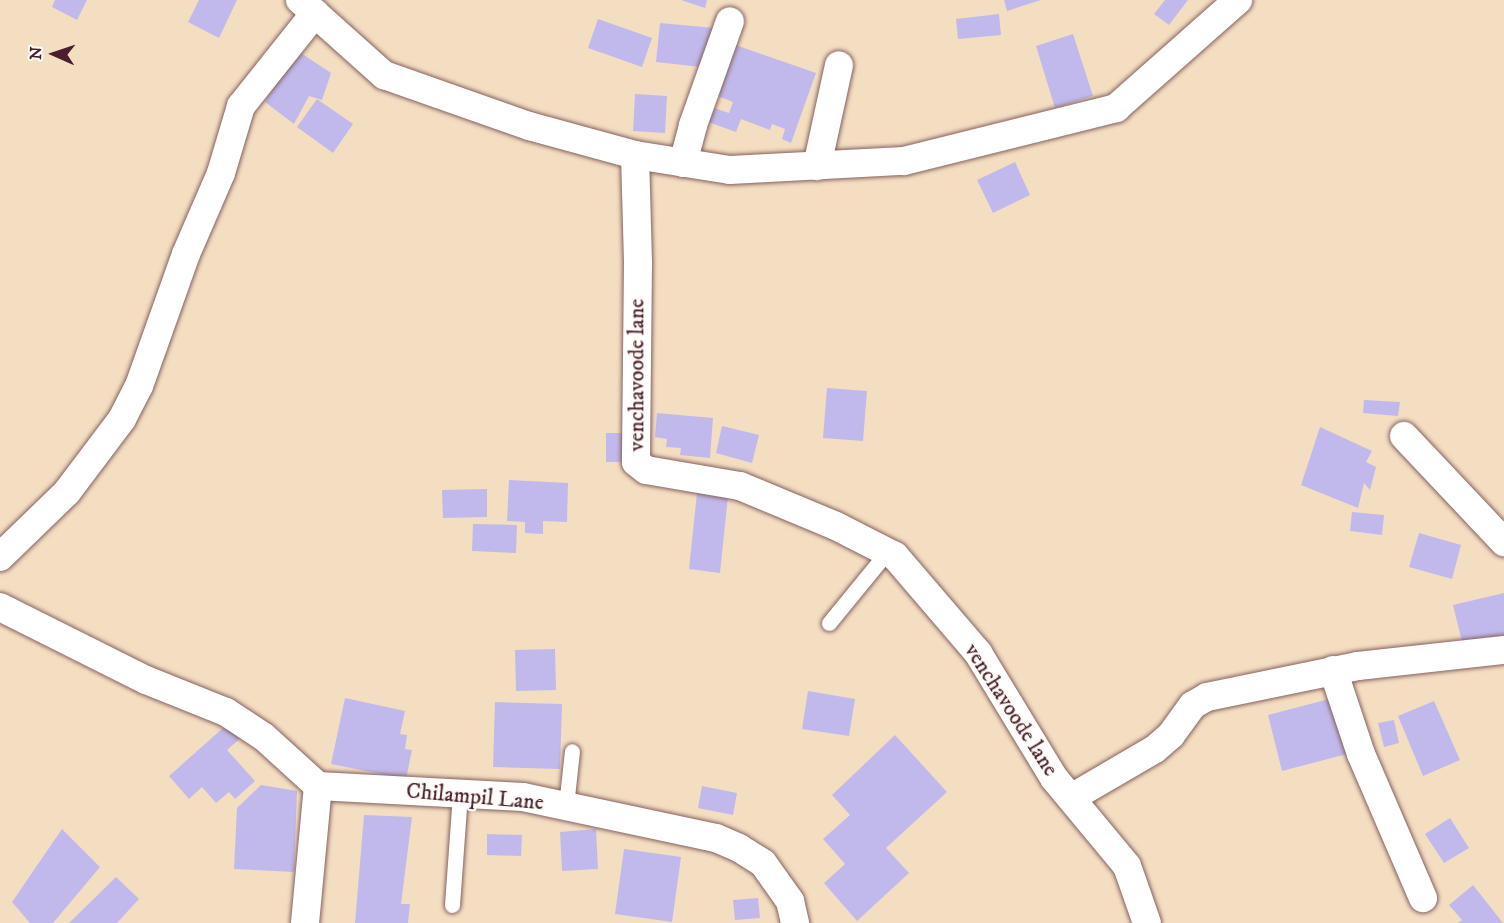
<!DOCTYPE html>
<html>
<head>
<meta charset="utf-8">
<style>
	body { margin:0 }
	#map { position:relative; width:1504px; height:923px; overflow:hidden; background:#f4dec2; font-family:"IM FELL DW Pica",serif }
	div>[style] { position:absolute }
	.building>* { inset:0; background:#c1b9ec }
	.roads { filter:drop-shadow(0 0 2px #866260) drop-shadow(0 0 2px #866260) }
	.lane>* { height:15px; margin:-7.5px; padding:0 7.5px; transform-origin:7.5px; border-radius:7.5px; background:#fff }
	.street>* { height:28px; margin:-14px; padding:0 14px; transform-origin:14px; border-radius:14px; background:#fff }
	span { translate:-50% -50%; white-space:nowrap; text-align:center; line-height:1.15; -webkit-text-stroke:4.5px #fdfcf7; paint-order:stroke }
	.street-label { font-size:22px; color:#4a1f2b }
	.north { position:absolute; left:24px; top:24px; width:60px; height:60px; -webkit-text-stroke:4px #fdfcf7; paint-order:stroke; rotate:273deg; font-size:16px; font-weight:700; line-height:24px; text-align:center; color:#4a1f2b }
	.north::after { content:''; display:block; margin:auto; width:21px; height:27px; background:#4a1f2b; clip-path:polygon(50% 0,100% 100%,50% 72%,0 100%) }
</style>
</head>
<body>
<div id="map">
	<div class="building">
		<i style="clip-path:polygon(55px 0,87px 0,77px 20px,52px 7px)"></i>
		<i style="clip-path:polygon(199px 0,237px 0,219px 38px,188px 22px)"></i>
		<i style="clip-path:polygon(681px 0,707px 0,705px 8px)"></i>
		<i style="clip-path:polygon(1004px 0,1041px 0,1007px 11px)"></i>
		<i style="clip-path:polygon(1165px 0,1188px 0,1169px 25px,1154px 14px)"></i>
		<i style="clip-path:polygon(999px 14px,1001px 35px,958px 39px,956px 19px)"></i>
		<i style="clip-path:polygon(598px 19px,652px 38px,642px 67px,588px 48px)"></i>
		<i style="clip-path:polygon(660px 23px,715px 28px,710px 68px,656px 62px)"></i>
		<i style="clip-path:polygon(1073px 34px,1093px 96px,1055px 108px,1036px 46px)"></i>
		<i style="clip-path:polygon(727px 42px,816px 73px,791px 143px,782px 139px,785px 129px,772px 124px,770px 130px,741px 119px,736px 132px,700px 119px,705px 105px,729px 113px,733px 102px,710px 93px)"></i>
		<i style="clip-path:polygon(295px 49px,331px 73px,322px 100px,309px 96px,294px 124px,265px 102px)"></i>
		<i style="clip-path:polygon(635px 94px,667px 96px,665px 133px,633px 131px)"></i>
		<i style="clip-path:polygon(317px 99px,353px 124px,333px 153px,297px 127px)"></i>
		<i style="clip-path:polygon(1015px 162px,1030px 195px,993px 213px,977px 180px)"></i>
		<i style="clip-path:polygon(827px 388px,867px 391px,863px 441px,823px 438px)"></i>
		<i style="clip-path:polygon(1364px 400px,1400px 402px,1398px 416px,1363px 413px)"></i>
		<i style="clip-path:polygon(657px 413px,713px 418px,710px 458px,680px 455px,681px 448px,666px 447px,667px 439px,655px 437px)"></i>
		<i style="clip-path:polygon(722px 426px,759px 435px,752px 463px,716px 453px)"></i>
		<i style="clip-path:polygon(1320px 427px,1372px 451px,1366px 462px,1376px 467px,1370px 490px,1364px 483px,1358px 508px,1301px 485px)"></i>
		<i style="clip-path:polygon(606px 433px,631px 433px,631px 462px,606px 462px)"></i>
		<i style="clip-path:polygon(509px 480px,568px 483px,567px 522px,543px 521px,543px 534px,525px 533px,525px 522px,507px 521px)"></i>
		<i style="clip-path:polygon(487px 489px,487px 517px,443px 518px,442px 490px)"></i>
		<i style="clip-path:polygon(697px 493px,728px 496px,720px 573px,689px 569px)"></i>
		<i style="clip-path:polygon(1352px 512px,1384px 515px,1382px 535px,1350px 531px)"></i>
		<i style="clip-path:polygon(473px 524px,517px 525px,516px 553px,472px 551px)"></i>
		<i style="clip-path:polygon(1419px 533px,1461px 545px,1452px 579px,1409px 567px)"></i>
		<i style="clip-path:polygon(1504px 593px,1504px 644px,1465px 654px,1453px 605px)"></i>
		<i style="clip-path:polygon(555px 649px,556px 690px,516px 691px,515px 650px)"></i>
		<i style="clip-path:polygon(808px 691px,855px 699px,849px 736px,802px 729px)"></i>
		<i style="clip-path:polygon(345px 698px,405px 711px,400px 734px,407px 735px,405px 749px,412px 750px,406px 779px,331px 764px)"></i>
		<i style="clip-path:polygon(1333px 698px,1347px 754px,1282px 771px,1268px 715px)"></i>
		<i style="clip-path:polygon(1434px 701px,1460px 760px,1423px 776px,1398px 716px)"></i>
		<i style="clip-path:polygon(495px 702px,562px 704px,560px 769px,493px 767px)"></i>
		<i style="clip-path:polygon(232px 720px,244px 735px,227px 750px,255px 781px,235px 799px,229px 792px,216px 803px,202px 787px,189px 799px,169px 776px)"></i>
		<i style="clip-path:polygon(1394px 720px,1399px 743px,1384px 747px,1378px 723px)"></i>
		<i style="clip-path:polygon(895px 735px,947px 792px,886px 848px,909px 873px,857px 921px,824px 883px,845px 864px,823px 839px,850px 815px,832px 795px)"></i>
		<i style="clip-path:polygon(261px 785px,297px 791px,294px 872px,234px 869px,237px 808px)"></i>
		<i style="clip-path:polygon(702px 786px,737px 793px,733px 815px,698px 808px)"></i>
		<i style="clip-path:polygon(364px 815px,412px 817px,401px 904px,410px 904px,408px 923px,355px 923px)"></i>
		<i style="clip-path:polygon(1450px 818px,1469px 848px,1444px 863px,1425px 834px)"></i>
		<i style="clip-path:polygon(62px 829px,100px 867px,53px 923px,30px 923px,12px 902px)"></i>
		<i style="clip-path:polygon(596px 829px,598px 869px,562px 871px,560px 832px)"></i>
		<i style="clip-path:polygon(487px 834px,522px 835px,521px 856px,487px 855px)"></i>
		<i style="clip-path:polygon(624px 849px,681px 857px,672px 922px,615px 914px)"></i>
		<i style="clip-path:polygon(116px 877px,139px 899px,117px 923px,69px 923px)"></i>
		<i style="clip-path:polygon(1473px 885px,1503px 923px,1458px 923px,1462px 920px,1449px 905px)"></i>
		<i style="clip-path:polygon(758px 898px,760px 918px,735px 920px,733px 900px)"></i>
	</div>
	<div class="roads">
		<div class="lane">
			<i style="left:829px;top:623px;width:92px;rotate:-50.8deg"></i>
			<i style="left:566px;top:806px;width:55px;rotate:-83.8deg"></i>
			<i style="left:452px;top:905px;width:112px;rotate:-85.9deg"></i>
		</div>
		<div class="street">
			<i style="left:300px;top:0;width:113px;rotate:41.8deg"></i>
			<i style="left:384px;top:75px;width:154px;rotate:19.4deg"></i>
			<i style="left:529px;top:126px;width:110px;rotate:15.3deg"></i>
			<i style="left:635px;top:155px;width:108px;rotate:88.4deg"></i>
			<i style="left:638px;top:263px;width:199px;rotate:90.6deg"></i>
			<i style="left:636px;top:462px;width:13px;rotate:39deg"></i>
			<i style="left:646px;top:470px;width:95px;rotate:9.7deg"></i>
			<i style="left:740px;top:486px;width:104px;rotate:22.6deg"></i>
			<i style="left:836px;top:526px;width:66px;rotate:27deg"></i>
			<i style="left:895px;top:556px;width:128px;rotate:49.4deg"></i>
			<i style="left:978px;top:653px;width:146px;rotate:58.7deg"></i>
			<i style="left:1054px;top:778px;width:114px;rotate:50.3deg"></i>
			<i style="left:1127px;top:866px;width:60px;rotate:70.7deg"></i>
			<i style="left:635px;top:155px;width:96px;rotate:9deg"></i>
			<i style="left:730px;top:170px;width:174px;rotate:-3deg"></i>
			<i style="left:904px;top:161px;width:219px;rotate:-14deg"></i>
			<i style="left:1116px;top:108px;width:163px;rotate:-41.5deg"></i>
			<i style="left:683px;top:163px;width:39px;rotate:-75deg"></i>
			<i style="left:693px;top:125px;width:110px;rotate:-70.4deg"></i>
			<i style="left:817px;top:166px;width:103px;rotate:-77.7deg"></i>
			<i style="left:1404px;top:436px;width:146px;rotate:46.7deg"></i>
			<i style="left:0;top:557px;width:93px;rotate:-44.1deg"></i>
			<i style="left:67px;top:492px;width:91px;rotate:-53deg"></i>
			<i style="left:122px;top:419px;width:37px;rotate:-63deg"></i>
			<i style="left:139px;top:386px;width:140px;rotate:-70.4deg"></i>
			<i style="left:186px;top:254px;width:88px;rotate:-66.6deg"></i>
			<i style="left:221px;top:173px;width:70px;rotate:-73.4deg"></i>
			<i style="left:241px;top:106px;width:119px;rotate:-51.5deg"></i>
			<i style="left:0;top:607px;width:163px;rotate:26.6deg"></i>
			<i style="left:146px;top:680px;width:86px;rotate:21.8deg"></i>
			<i style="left:226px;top:712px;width:45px;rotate:33.3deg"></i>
			<i style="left:264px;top:737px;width:73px;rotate:42.2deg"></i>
			<i style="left:1333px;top:670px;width:89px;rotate:71.6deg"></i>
			<i style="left:1361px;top:754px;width:157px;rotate:66.7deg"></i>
			<i style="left:1071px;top:798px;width:97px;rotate:-30.3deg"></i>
			<i style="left:1155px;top:749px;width:21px;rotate:-41deg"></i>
			<i style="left:1171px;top:735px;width:37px;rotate:-54deg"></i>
			<i style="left:1193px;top:705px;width:16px;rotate:-30deg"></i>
			<i style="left:1207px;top:697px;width:154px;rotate:-11.6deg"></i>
			<i style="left:1358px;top:666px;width:147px;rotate:-6.3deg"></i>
			<i style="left:305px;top:923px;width:138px;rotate:-84.6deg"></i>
			<i style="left:318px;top:786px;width:205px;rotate:3.1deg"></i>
			<i style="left:523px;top:797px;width:197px;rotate:12deg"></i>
			<i style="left:716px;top:838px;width:25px;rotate:23deg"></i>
			<i style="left:739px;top:848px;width:28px;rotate:32deg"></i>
			<i style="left:763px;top:863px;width:47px;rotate:54.6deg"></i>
			<i style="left:790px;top:901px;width:23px;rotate:77deg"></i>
		</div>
	</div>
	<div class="street-label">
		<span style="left:637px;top:375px;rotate:-90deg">venchavoode lane</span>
		<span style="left:1011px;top:710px;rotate:57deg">venchavoode lane</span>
		<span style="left:475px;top:797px;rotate:5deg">Chilampil Lane</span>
	</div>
	<div class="north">N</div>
</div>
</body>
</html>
